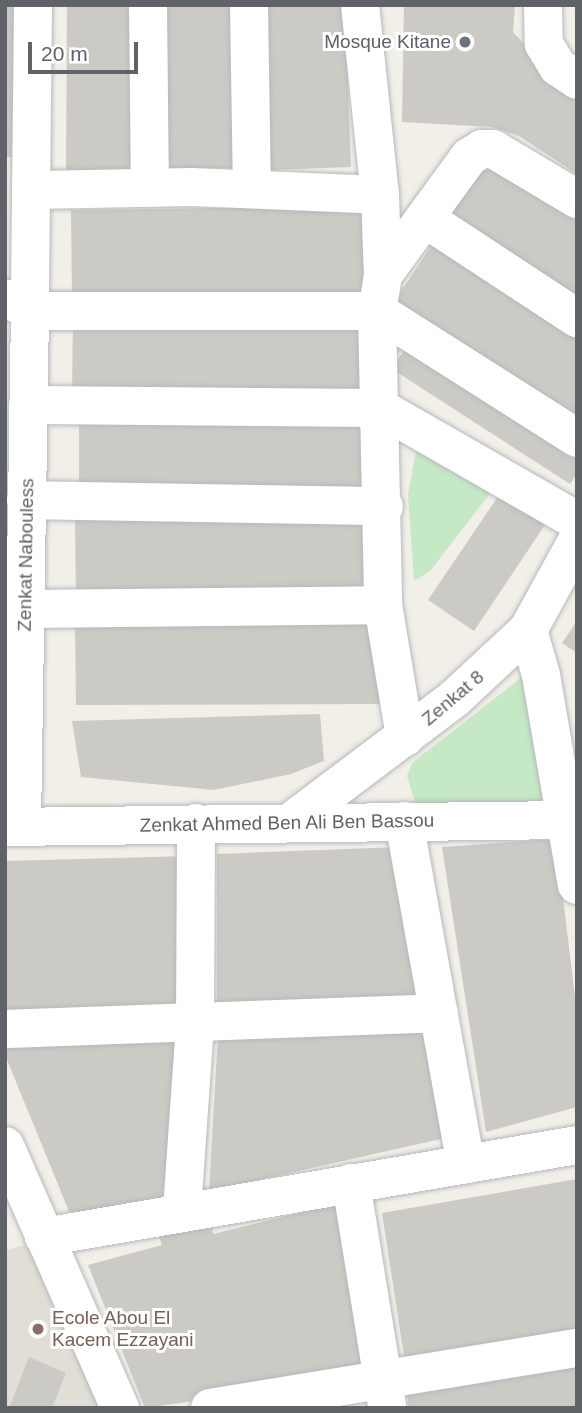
<!DOCTYPE html>
<html>
<head>
<meta charset="utf-8">
<style>
	body { margin:0 }
	#map { position:relative; width:582px; height:1413px; overflow:hidden; background:#f1efe8; font-family:Helvetica,sans-serif }
	div>[style] { position:absolute }
	.education>* { inset:0; background:#e1ded6 }
	.green>* { inset:0; background:#c5e8c5 }
	.building>* { inset:0; background:#cccac5 }
	.roads { filter:drop-shadow(0 0 2px #b5b8bc) drop-shadow(0 0 2px #b5b8bc) }
	.minor>* { height:38px; margin:-19px; padding:0 19px; transform-origin:19px; border-radius:19px; background:#fff }
	.dots>* { width:19px; height:19px; translate:-50% -50%; box-sizing:border-box; border:4px solid #fff; border-radius:50% }
	span { translate:-50% -50%; white-space:nowrap; text-align:center; line-height:1.15; -webkit-text-stroke:6px #fff; paint-order:stroke }
	.worship-label { font-size:19px; color:#5b616d }
	.right { translate:-100% -50%; text-align:right }
	.street-label { font-size:19px; color:#5f6368 }
	.education-label { font-size:19px; color:#785e54 }
	.left { translate:0 -50%; text-align:left }
	.frame { position:absolute; inset:0; border:7px solid #5f6368; pointer-events:none }
	.scale { position:absolute; left:28px; top:42px; width:110px; height:32px; box-sizing:border-box; border:4px solid #5f6368; border-top:0; padding-left:9px; font-size:21px; line-height:24px; white-space:nowrap; color:#5f6368; -webkit-text-stroke:5px #fff; paint-order:stroke }
</style>
</head>
<body>
<div id="map">
	<div class="education">
		<i style="clip-path:polygon(34px 1243px,103px 1408px,5px 1408px,5px 1250px)"></i>
	</div>
	<div class="green">
		<i style="clip-path:polygon(417px 446px,495px 487px,430px 571px,414px 581px,408px 494px)"></i>
		<i style="clip-path:polygon(526px 674px,549px 797px,538px 804px,416px 805px,407px 776px,412px 763px)"></i>
	</div>
	<div class="building">
		<i style="clip-path:polygon(5px 5px,25px 5px,25px 157px,5px 157px)"></i>
		<i style="clip-path:polygon(67px 5px,146px 5px,144px 171px,66px 173px)"></i>
		<i style="clip-path:polygon(167px 5px,237px 5px,241px 168px,168px 169px)"></i>
		<i style="clip-path:polygon(264px 5px,345px 5px,351px 167px,269px 170px)"></i>
		<i style="clip-path:polygon(404px 5px,515px 5px,513px 32px,548px 69px,577px 90px,577px 174px,519px 136px,492px 127px,402px 122px)"></i>
		<i style="clip-path:polygon(489px 159px,577px 217px,577px 298px,451px 212px)"></i>
		<i style="clip-path:polygon(375px 206px,376px 295px,72px 299px,71px 210px)"></i>
		<i style="clip-path:polygon(437px 237px,577px 330px,577px 424px,394px 302px)"></i>
		<i style="clip-path:polygon(73px 316px,376px 322px,374px 397px,72px 392px)"></i>
		<i style="clip-path:polygon(411px 339px,577px 447px,577px 474px,570px 484px,392px 369px)"></i>
		<i style="clip-path:polygon(79px 416px,378px 419px,378px 498px,79px 495px)"></i>
		<i style="clip-path:polygon(505px 486px,551px 516px,474px 631px,428px 600px)"></i>
		<i style="clip-path:polygon(374px 514px,376px 596px,76px 601px,75px 520px)"></i>
		<i style="clip-path:polygon(381px 618px,382px 704px,76px 705px,75px 619px)"></i>
		<i style="clip-path:polygon(577px 621px,577px 653px,562px 643px)"></i>
		<i style="clip-path:polygon(320px 714px,324px 761px,291px 774px,214px 790px,81px 777px,72px 721px)"></i>
		<i style="clip-path:polygon(556px 839px,577px 1014px,577px 1107px,486px 1132px,442px 847px)"></i>
		<i style="clip-path:polygon(400px 847px,428px 998px,217px 1008px,217px 854px)"></i>
		<i style="clip-path:polygon(189px 856px,184px 1008px,5px 1018px,5px 861px)"></i>
		<i style="clip-path:polygon(432px 1023px,450px 1137px,209px 1191px,218px 1035px)"></i>
		<i style="clip-path:polygon(187px 1030px,171px 1202px,73px 1221px,5px 1055px,5px 1040px)"></i>
		<i style="clip-path:polygon(577px 1179px,577px 1335px,406px 1369px,382px 1213px)"></i>
		<i style="clip-path:polygon(338px 1196px,369px 1376px,145px 1408px,88px 1265px,162px 1245px,158px 1234px,211px 1219px,213px 1234px,299px 1213px,298px 1204px)"></i>
		<i style="clip-path:polygon(29px 1357px,66px 1373px,52px 1408px,9px 1408px)"></i>
		<i style="clip-path:polygon(577px 1357px,577px 1408px,409px 1408px,407px 1392px)"></i>
	</div>
	<div class="roads">
		<div class="minor">
			<i style="left:33px;top:5px;width:306px;rotate:90.6deg"></i>
			<i style="left:30px;top:311px;width:347px"></i>
			<i style="left:377px;top:311px;width:237px;rotate:32.4deg"></i>
			<i style="left:148px;top:5px;width:183px;rotate:89.4deg"></i>
			<i style="left:249px;top:5px;width:183px;rotate:89.1deg"></i>
			<i style="left:360px;top:5px;width:191px;rotate:84deg"></i>
			<i style="left:380px;top:195px;width:80px;rotate:87.9deg"></i>
			<i style="left:383px;top:275px;width:36px;rotate:99deg"></i>
			<i style="left:377px;top:311px;width:294px;rotate:88.8deg"></i>
			<i style="left:383px;top:605px;width:134px;rotate:80.5deg"></i>
			<i style="left:543px;top:5px;width:39px;rotate:89deg"></i>
			<i style="left:544px;top:44px;width:27px;rotate:59deg"></i>
			<i style="left:558px;top:67px;width:23px;rotate:34deg"></i>
			<i style="left:34px;top:190px;width:158px;rotate:-1.1deg"></i>
			<i style="left:192px;top:187px;width:188px;rotate:2.4deg"></i>
			<i style="left:426px;top:219px;width:181px;rotate:33.3deg"></i>
			<i style="left:383px;top:275px;width:146px;rotate:-53.9deg"></i>
			<i style="left:469px;top:157px;width:15px;rotate:-32deg"></i>
			<i style="left:482px;top:149px;width:11px"></i>
			<i style="left:493px;top:149px;width:98px;rotate:30.8deg"></i>
			<i style="left:9px;top:299px;width:24px;rotate:30deg"></i>
			<i style="left:30px;top:311px;width:516px;rotate:90.89deg"></i>
			<i style="left:28px;top:405px;width:352px;rotate:0.5deg"></i>
			<i style="left:380px;top:408px;width:227px;rotate:29.8deg"></i>
			<i style="left:26px;top:500px;width:358px;rotate:1deg"></i>
			<i style="left:24px;top:609px;width:359px;rotate:-0.6deg"></i>
			<i style="left:528px;top:630px;width:47px;rotate:73.9deg"></i>
			<i style="left:541px;top:675px;width:213px;rotate:80.3deg"></i>
			<i style="left:292px;top:821px;width:204px;rotate:-37deg"></i>
			<i style="left:455px;top:698px;width:100px;rotate:-43deg"></i>
			<i style="left:528px;top:630px;width:102px;rotate:-61.2deg"></i>
			<i style="left:404px;top:821px;width:349px;rotate:79.8deg"></i>
			<i style="left:5px;top:827px;width:563px;rotate:-0.71deg"></i>
			<i style="left:5px;top:1029px;width:434px;rotate:-2.1deg"></i>
			<i style="left:5px;top:1146px;width:286px;rotate:66.3deg"></i>
			<i style="left:351px;top:1183px;width:226px;rotate:80.8deg"></i>
			<i style="left:182px;top:1210px;width:188px;rotate:-86deg"></i>
			<i style="left:195px;top:1022px;width:199px;rotate:-89.7deg"></i>
			<i style="left:44px;top:1237px;width:541px;rotate:-9.79deg"></i>
			<i style="left:210px;top:1408px;width:372px;rotate:-9.3deg"></i>
		</div>
	</div>
	<div class="dots">
		<i style="left:465px;top:42px;background:#6b7280"></i>
		<i style="left:38px;top:1329px;background:#8d6e63"></i>
	</div>
	<div class="worship-label">
		<span class="right" style="left:451px;top:42px">Mosque Kitane</span>
	</div>
	<div class="street-label">
		<span style="left:26px;top:555px;rotate:-89deg">Zenkat Nabouless</span>
		<span style="left:453px;top:698px;rotate:-40deg">Zenkat 8</span>
		<span style="left:287px;top:823px;rotate:-1deg">Zenkat Ahmed Ben Ali Ben Bassou</span>
	</div>
	<div class="education-label">
		<span class="left" style="left:52px;top:1329px">Ecole Abou El<br>Kacem Ezzayani</span>
	</div>
	<div class="frame"></div>
	<div class="scale">20 m</div>
</div>
</body>
</html>
